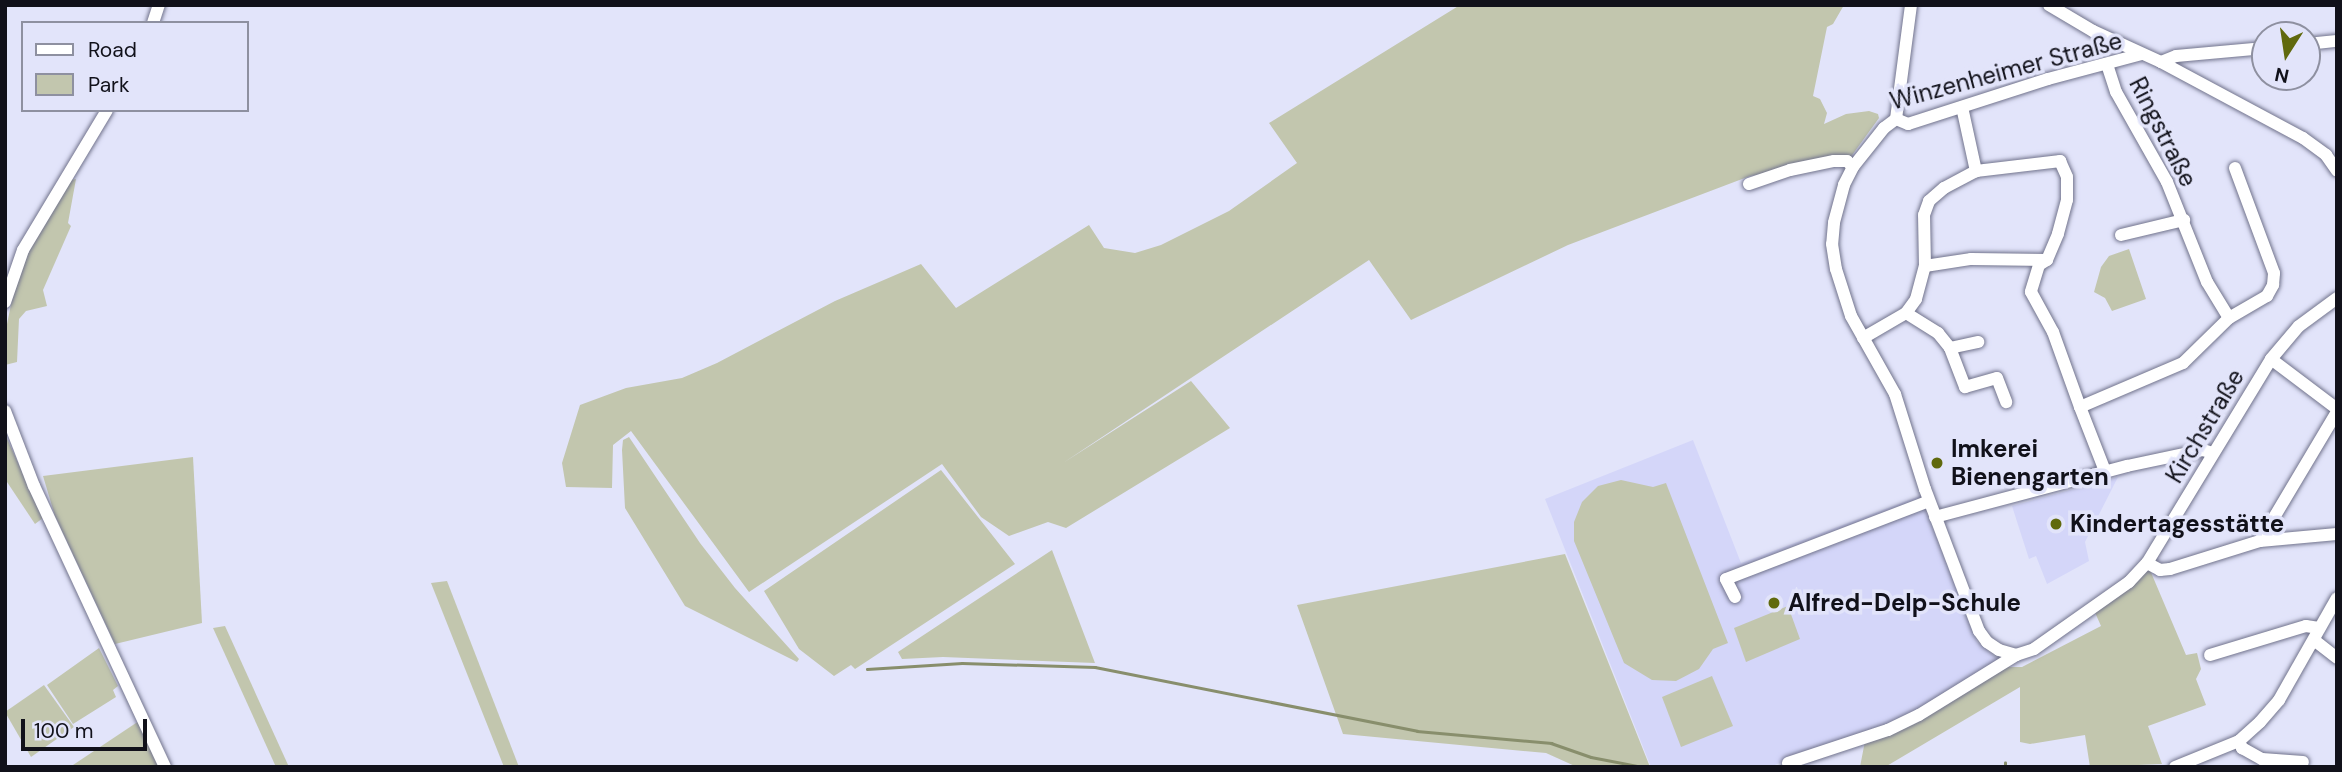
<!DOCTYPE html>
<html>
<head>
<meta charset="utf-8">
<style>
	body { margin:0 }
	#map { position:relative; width:2342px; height:772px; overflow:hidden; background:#e2e4fa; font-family:"DM Sans",sans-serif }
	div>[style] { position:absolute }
	.built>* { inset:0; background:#d4d6f9 }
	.green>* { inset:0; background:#c2c6ae }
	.stream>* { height:2.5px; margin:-1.25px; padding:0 1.25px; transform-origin:1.25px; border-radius:1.25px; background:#888e6c }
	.roads { filter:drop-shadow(0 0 2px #71738c) drop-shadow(0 0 2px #71738c) }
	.minor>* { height:12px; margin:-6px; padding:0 6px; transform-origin:6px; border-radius:6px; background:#fff }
	.dots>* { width:19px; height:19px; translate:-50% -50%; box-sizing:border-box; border:4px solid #e2e4fa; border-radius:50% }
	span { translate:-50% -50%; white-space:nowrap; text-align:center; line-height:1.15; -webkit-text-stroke:7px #e2e4fa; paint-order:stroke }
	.street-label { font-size:24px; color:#11111a }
	.poi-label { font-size:24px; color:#11111a; font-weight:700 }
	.left { translate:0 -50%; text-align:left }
	.frame { position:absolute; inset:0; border:7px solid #11111a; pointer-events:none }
	.legend { position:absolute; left:21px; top:21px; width:228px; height:91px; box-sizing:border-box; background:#e2e4fa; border:2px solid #8e90a0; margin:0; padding:9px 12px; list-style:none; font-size:21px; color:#11111a }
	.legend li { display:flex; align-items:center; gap:14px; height:35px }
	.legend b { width:35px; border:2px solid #8e90a0 }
	.north { position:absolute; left:2251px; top:21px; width:70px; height:70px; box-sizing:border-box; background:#e2e4fa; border:2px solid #8e90a0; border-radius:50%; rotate:192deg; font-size:19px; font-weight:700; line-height:28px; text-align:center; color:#11111a }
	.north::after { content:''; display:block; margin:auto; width:24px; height:32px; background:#60690d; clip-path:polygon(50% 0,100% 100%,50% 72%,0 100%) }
	.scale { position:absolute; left:21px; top:719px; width:126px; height:32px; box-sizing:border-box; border:4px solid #11111a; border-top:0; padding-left:9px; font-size:21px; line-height:24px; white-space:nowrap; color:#11111a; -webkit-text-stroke:5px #e2e4fa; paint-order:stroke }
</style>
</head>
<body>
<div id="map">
	<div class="built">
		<i style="clip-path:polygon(1693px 440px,1741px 563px,1920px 496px,1977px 642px,1999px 660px,1915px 714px,1769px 767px,1651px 767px,1545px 499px)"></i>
		<i style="clip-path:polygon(2118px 477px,2085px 542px,2089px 561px,2047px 584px,2036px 556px,2029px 559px,2012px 506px)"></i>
	</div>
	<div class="green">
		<i style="clip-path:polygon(1460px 5px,1844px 5px,1833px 24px,1827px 27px,1813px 96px,1820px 99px,1827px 113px,1824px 124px,1846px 114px,1869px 111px,1878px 114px,1879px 118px,1850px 158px,1750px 176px,1568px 245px,1411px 320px,1369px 260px,1063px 463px,1191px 381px,1230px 428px,1066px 528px,1048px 522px,1009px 536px,981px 517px,942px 464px,749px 592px,631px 431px,613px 445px,612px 488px,566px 487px,562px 463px,580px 405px,626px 388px,682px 378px,717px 363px,835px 301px,921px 264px,956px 308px,1089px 225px,1104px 248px,1135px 253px,1161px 245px,1229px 211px,1297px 163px,1269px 123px)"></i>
		<i style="clip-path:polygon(76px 179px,68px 223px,71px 226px,43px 290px,47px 306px,26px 311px,19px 319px,17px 362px,5px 365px,7px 324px,15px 285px,31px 246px,71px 180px)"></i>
		<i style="clip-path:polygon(2129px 249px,2146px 299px,2112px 311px,2105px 298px,2094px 292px,2101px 267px,2109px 256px)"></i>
		<i style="clip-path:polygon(5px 434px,43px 518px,35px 524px,5px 479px)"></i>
		<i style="clip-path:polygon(629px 437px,700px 543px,735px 588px,799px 659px,797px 662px,685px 606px,625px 508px,622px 450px,623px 440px)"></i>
		<i style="clip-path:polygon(193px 457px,202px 623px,115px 644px,55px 516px,43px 476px)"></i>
		<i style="clip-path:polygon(941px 470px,1015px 564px,855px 669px,851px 665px,834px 676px,799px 649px,764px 591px)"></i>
		<i style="clip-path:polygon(1621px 480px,1653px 487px,1666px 483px,1728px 643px,1713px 649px,1699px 669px,1676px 681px,1652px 680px,1624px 663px,1574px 541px,1574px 522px,1582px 502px,1598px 486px)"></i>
		<i style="clip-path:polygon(1052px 550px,1095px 663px,943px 657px,902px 659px,898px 652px)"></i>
		<i style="clip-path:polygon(1565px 554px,1650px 767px,1577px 767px,1546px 753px,1343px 734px,1297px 605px)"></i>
		<i style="clip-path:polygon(2147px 563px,2186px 655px,2197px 653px,2201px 669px,2196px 679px,2206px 705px,2148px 726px,2162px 764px,2090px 767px,2085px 735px,2030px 744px,2020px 742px,2020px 687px,1885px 767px,1860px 767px,1865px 741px,2008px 667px,2022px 667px,2101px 626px,2093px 608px)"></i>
		<i style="clip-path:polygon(447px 581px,519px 767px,504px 767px,431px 583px)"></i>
		<i style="clip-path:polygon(1788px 606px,1800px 639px,1746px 662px,1734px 628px)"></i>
		<i style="clip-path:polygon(225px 626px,289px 767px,276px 767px,213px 628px)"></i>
		<i style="clip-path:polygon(99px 648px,118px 686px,113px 690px,116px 697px,73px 724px,47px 685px)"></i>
		<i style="clip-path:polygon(1712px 676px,1733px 726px,1681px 747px,1662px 697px)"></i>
		<i style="clip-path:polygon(44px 685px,74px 727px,31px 757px,5px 712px)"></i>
		<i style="clip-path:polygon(139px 721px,159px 767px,70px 767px)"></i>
	</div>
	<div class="stream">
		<i style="left:867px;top:669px;width:95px;rotate:-3.6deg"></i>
		<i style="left:962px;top:663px;width:133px;rotate:1.7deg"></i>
		<i style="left:1095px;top:667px;width:328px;rotate:11.2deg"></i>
		<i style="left:1417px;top:731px;width:135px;rotate:5.1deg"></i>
		<i style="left:1551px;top:743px;width:42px;rotate:19.3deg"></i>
		<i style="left:1591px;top:757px;width:53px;rotate:10.9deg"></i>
		<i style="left:2005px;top:767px;width:4px;rotate:-90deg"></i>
	</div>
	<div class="roads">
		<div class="minor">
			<i style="left:2049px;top:5px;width:51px;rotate:30.6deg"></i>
			<i style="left:2093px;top:31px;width:75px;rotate:24.5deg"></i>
			<i style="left:2161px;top:62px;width:16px;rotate:-22deg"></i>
			<i style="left:2176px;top:56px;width:89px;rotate:-5.1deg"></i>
			<i style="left:153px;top:23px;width:19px;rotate:-72deg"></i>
			<i style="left:2307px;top:44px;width:30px;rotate:-6deg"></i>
			<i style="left:2161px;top:62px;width:161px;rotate:28.2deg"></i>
			<i style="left:2303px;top:138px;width:29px;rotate:36deg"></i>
			<i style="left:2326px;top:155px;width:19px;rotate:55deg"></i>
			<i style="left:1962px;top:107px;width:66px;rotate:77.7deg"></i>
			<i style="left:1896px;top:119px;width:15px;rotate:143deg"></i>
			<i style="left:1884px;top:128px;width:50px;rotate:128.5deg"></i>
			<i style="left:1853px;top:167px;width:20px;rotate:117deg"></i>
			<i style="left:1844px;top:185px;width:39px;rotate:105deg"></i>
			<i style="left:1834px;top:223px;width:21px;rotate:95deg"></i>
			<i style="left:1832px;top:244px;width:25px;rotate:81deg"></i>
			<i style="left:1836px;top:269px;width:49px;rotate:72.3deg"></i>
			<i style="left:1851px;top:316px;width:90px;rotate:60.6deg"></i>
			<i style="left:1895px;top:394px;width:100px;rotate:72.5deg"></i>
			<i style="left:1925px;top:489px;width:152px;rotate:69.2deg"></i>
			<i style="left:1979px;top:631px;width:14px;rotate:54deg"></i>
			<i style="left:1987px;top:642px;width:14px;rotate:34deg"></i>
			<i style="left:1999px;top:650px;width:18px;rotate:16deg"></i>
			<i style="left:1896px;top:119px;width:13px;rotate:23deg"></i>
			<i style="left:1908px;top:124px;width:147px;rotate:-17.8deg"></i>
			<i style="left:2048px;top:79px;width:97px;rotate:-14.9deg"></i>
			<i style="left:1896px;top:119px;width:115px;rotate:-82.5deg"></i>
			<i style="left:1749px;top:184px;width:43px;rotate:-18.9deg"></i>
			<i style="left:1790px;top:170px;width:45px;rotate:-11.6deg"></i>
			<i style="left:1834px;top:161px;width:13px"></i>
			<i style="left:1847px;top:161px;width:8px;rotate:45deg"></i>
			<i style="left:2121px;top:235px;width:65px;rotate:-13.4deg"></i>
			<i style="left:1925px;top:266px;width:47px;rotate:-8.7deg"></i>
			<i style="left:1971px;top:259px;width:76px;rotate:0.8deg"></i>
			<i style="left:5px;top:302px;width:55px;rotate:-70.9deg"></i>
			<i style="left:23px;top:250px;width:163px;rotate:-59deg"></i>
			<i style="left:1906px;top:313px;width:38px;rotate:32deg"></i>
			<i style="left:1938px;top:333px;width:19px;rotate:51deg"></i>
			<i style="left:1950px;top:348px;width:42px;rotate:69deg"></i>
			<i style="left:1965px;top:387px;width:33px;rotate:-16deg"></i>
			<i style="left:1997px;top:378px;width:26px;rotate:69deg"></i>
			<i style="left:2229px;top:318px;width:44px;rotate:-30.1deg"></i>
			<i style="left:2267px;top:296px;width:13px;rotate:-61deg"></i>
			<i style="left:2273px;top:285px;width:12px;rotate:-85deg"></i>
			<i style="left:2274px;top:273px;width:112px;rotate:-110.4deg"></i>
			<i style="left:1863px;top:338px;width:50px;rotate:-30.2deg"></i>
			<i style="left:1906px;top:313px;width:17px;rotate:-54deg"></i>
			<i style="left:1916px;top:299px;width:34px;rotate:-75deg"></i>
			<i style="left:1925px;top:266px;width:51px;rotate:-91.1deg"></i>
			<i style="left:1924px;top:215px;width:15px;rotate:-70deg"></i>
			<i style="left:1929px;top:201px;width:20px;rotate:-41deg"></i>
			<i style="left:1944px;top:188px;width:36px;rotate:-28deg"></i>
			<i style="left:1976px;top:171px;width:85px;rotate:-6.8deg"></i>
			<i style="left:2060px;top:161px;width:17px;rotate:66deg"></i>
			<i style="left:2067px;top:177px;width:23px;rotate:90deg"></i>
			<i style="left:2067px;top:200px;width:35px;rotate:105deg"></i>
			<i style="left:2058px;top:234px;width:28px;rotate:113deg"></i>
			<i style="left:2047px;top:260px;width:9px;rotate:148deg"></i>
			<i style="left:2039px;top:265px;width:28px;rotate:107deg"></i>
			<i style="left:2031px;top:292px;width:46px;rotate:61.2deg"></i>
			<i style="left:2053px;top:332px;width:80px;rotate:70.2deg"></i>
			<i style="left:1950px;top:348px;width:29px;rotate:-12deg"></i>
			<i style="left:2271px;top:359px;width:83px;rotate:37.1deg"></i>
			<i style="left:5px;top:411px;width:80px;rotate:68.9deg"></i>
			<i style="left:34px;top:486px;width:310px;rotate:65deg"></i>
			<i style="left:2105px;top:471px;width:69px;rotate:-111.3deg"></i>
			<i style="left:2080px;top:407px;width:112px;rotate:-23.1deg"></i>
			<i style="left:2183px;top:363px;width:64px;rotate:-44.4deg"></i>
			<i style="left:2229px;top:318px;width:42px;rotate:-121.4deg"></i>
			<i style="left:2207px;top:282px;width:108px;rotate:-111.8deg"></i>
			<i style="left:2167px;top:182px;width:103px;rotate:-119.5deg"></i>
			<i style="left:2116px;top:92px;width:29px;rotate:-108deg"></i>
			<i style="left:1935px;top:517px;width:199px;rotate:-14.9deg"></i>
			<i style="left:2127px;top:466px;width:78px;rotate:-11.9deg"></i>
			<i style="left:2203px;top:450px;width:10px;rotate:17deg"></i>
			<i style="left:2260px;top:541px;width:150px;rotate:-59.2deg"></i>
			<i style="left:2147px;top:563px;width:15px;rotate:28deg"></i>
			<i style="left:2160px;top:570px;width:10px;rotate:-6deg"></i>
			<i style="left:2170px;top:569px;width:94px;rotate:-17.3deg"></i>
			<i style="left:2260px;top:541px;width:77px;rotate:-5.2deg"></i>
			<i style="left:1735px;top:597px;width:20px;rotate:-117deg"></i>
			<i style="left:1726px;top:579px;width:217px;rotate:-21deg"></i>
			<i style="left:2314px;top:640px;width:29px;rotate:38deg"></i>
			<i style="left:2210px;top:655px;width:100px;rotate:-16.8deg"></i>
			<i style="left:2306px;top:626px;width:13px;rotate:9deg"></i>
			<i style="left:2239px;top:741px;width:8px;rotate:67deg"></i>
			<i style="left:2242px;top:748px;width:23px;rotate:29deg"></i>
			<i style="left:2262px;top:759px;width:41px;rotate:4.2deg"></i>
			<i style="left:1788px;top:763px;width:105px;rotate:-18.3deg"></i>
			<i style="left:1888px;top:730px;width:34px;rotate:-26deg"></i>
			<i style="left:1919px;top:715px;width:114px;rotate:-31.7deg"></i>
			<i style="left:2016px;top:655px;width:19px;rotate:-18deg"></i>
			<i style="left:2034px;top:649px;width:116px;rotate:-35.2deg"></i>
			<i style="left:2129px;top:582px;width:26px;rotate:-47deg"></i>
			<i style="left:2147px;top:563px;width:239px;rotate:-58.7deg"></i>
			<i style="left:2271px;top:359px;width:43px;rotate:-49.7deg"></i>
			<i style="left:2299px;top:326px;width:47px;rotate:-36.4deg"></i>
			<i style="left:2175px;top:767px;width:69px;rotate:-22.1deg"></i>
			<i style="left:2239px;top:741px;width:28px;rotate:-42deg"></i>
			<i style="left:2260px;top:722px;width:29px;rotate:-49deg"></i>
			<i style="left:2279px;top:700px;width:117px;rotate:-60.4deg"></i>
		</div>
	</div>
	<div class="dots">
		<i style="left:1937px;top:463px;background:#60690d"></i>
		<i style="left:2056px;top:524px;background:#60690d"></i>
		<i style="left:1774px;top:603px;background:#60690d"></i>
	</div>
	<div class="street-label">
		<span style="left:2006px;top:71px;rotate:-15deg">Winzenheimer Straße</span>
		<span style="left:2163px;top:132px;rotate:63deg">Ringstraße</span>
		<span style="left:2205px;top:426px;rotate:-59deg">Kirchstraße</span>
	</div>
	<div class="poi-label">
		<span class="left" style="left:1951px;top:463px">Imkerei<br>Bienengarten</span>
		<span class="left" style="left:2070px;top:524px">Kindertagesstätte</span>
		<span class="left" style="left:1788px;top:603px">Alfred-Delp-Schule</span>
	</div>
	<div class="frame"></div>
	<ul class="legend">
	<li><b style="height:9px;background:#fff"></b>Road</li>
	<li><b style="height:19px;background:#c2c6ae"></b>Park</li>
	</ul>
	<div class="north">N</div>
	<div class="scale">100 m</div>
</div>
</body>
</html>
